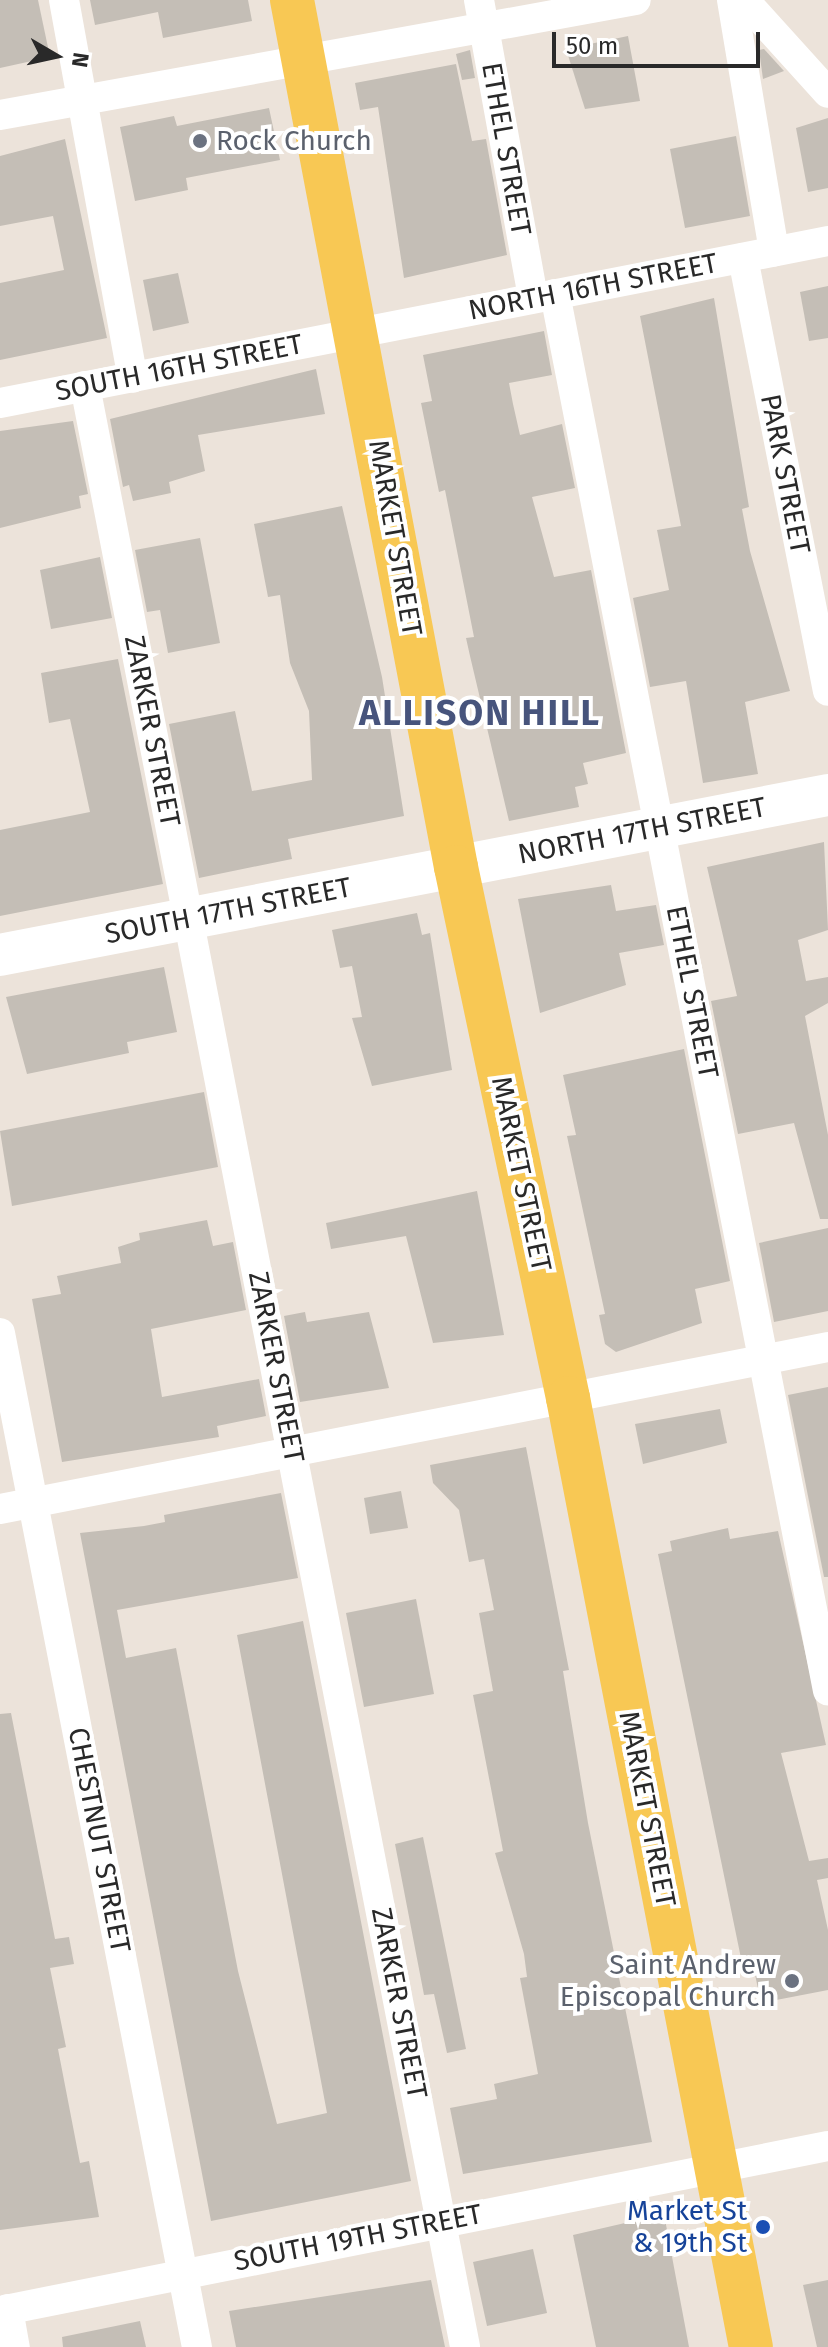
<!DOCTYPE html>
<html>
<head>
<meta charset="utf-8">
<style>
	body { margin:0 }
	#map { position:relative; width:828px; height:2347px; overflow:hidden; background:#ece3da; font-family:"Fira Sans",sans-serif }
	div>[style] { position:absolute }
	.building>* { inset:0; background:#c4beb6 }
	.street>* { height:30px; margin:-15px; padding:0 15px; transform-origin:15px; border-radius:15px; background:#fff }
	.secondary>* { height:42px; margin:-21px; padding:0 21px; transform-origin:21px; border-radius:21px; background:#fff }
	.primary>* { height:44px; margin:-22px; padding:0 22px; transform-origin:22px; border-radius:22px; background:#f8c854 }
	.dots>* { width:22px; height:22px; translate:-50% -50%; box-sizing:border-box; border:4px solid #fff; border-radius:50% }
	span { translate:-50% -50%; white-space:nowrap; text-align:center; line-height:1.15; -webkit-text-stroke:8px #fff; paint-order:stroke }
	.worship-label { font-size:28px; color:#5b616d }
	.left { translate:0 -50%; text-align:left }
	.right { translate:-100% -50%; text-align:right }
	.street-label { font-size:28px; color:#292929 }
	.transit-label { font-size:28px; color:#164399 }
	.district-label { font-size:36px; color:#47547c; font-weight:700; letter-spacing:2px }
	.north { position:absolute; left:16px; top:16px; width:80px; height:80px; -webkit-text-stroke:6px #fff; paint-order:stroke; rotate:99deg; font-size:22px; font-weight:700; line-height:32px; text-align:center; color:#292929 }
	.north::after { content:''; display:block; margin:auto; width:28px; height:36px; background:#292929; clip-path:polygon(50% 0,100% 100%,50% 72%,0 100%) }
	.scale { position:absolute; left:552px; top:32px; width:208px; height:36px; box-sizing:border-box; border:4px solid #292929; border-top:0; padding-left:10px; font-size:24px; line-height:28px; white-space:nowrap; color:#292929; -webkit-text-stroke:6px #fff; paint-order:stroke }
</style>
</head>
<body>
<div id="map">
	<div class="building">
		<i style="clip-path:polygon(0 0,38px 0,50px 57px,0 68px)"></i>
		<i style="clip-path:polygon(90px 0,248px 0,252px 21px,163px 38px,158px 12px,95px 25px)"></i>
		<i style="clip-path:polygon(628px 36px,640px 101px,585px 109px,566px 49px)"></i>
		<i style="clip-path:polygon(764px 49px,784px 71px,763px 79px,759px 50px)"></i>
		<i style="clip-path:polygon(470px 50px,475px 78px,462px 80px,456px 54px)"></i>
		<i style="clip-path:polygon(456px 64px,472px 141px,486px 139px,507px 255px,404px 278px,378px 107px,360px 110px,355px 83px)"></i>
		<i style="clip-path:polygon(269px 108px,280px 160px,186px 178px,188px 190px,135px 201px,120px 127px,174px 116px,177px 126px)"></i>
		<i style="clip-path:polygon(828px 118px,828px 188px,808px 192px,796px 128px)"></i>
		<i style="clip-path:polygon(736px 136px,750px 216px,685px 228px,670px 149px)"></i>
		<i style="clip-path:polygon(65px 139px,107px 338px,0 360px,0 283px,64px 270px,53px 216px,0 226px,0 156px)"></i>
		<i style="clip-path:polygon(178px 273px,189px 323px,153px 331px,143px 280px)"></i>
		<i style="clip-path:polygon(828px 286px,828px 338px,809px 341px,800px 292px)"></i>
		<i style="clip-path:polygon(714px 298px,749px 507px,742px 509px,750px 551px,790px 691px,745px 702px,758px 774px,703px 783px,686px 681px,650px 687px,633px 598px,669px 590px,657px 530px,681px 526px,640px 316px)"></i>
		<i style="clip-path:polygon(544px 331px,552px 375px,509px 383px,513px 404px,520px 435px,562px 424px,575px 488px,532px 497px,554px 577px,591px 570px,626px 753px,583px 763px,588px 784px,575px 787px,579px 807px,509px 821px,470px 656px,466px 638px,474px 637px,445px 490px,439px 492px,421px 403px,432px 401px,423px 355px)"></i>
		<i style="clip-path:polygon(316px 369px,325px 414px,198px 435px,205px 471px,169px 482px,171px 493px,133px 501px,129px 485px,123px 487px,110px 419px)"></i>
		<i style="clip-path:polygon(73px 421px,88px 494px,79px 496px,81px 508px,0 528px,0 431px)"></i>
		<i style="clip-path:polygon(342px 506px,382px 677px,404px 816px,288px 839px,292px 859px,199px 878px,169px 724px,235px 711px,252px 791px,312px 780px,309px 711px,290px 663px,280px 595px,268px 597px,254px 524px)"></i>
		<i style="clip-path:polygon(200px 538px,220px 643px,168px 653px,160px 610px,147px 612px,135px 550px)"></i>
		<i style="clip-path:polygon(100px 557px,112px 618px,51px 629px,40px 570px)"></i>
		<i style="clip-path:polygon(118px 659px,163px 884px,0 916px,0 830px,90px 812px,70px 719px,49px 723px,41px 673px)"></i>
		<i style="clip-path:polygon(824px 842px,828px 930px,798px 940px,806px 981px,828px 977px,828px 1003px,805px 1016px,828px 1135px,828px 1219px,820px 1219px,794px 1123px,738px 1134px,711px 1001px,737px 996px,707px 867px)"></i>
		<i style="clip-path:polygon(611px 885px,616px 911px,656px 905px,664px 945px,619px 953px,626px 985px,540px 1013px,518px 899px)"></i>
		<i style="clip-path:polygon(417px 913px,422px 935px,430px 933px,452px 1070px,372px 1086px,352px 1018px,362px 1017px,352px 966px,340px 968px,332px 930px)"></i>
		<i style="clip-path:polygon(164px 967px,177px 1032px,127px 1042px,129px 1053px,27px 1074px,6px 997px)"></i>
		<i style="clip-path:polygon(684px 1049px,730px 1281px,695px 1289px,702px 1323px,616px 1352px,605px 1344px,599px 1315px,605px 1314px,567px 1136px,576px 1135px,563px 1075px)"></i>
		<i style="clip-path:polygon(204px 1092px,218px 1167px,12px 1206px,0 1131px)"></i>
		<i style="clip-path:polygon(477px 1191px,504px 1335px,433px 1343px,406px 1236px,331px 1249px,326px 1223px)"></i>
		<i style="clip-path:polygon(207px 1220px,213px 1246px,233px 1242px,246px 1310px,151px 1329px,162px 1397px,259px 1379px,266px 1416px,217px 1426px,219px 1437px,62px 1462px,32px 1299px,61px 1294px,57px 1276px,121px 1263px,118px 1247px,140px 1240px,139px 1233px)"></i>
		<i style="clip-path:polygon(828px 1228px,828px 1311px,774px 1322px,759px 1243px)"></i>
		<i style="clip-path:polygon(305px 1312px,307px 1322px,369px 1312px,389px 1388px,300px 1402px,284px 1316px)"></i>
		<i style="clip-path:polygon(828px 1387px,828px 1577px,824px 1577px,788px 1395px)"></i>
		<i style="clip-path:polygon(720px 1409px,727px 1443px,643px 1464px,635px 1424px)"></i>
		<i style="clip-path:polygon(526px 1447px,569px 1670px,563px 1671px,588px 1823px,652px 2142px,463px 2174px,450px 2108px,497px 2099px,494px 2084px,538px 2074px,520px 1978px,527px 1977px,524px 1954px,495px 1853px,503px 1851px,473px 1695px,493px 1691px,479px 1613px,494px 1610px,484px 1559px,469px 1562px,459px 1510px,433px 1483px,430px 1465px)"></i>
		<i style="clip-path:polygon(401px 1491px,408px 1528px,370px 1534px,364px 1498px)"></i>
		<i style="clip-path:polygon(281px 1493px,298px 1578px,117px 1610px,126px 1658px,176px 1648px,238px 1971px,277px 2124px,327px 2113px,237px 1635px,303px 1621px,411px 2181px,211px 2221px,80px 1533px,144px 1526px,165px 1522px,164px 1515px)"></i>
		<i style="clip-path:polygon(728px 1528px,730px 1539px,778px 1531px,826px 1745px,781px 1753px,809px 1861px,828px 1858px,828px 1878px,817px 1880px,828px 1930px,828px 1990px,761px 2003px,753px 1965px,743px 1968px,658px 1554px,672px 1551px,670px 1541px)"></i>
		<i style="clip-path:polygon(416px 1599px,434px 1694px,364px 1707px,346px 1613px)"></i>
		<i style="clip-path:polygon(11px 1713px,55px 1939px,69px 1937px,74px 1964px,50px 1968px,66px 2047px,58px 2049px,80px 2163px,89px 2161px,99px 2217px,0 2230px,0 1714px)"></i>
		<i style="clip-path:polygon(423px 1837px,466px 2049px,447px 2053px,434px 1994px,424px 1995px,395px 1844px)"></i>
		<i style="clip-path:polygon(664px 2214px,689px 2347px,596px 2347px,573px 2235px)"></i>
		<i style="clip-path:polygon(533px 2249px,547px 2313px,487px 2326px,473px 2262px)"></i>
		<i style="clip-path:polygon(431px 2280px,445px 2347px,236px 2347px,229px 2311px)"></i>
		<i style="clip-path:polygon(828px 2280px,828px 2347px,817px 2347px,803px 2285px)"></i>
		<i style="clip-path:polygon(140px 2321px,146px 2347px,63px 2347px,62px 2337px)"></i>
	</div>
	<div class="street">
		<i style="left:64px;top:0;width:384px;rotate:79.7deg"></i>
		<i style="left:479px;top:0;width:303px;rotate:79.7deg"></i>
		<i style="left:732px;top:0;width:255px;rotate:80.5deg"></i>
		<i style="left:744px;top:0;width:125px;rotate:47.9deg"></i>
		<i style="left:0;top:115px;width:646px;rotate:-10.25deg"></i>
		<i style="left:743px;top:258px;width:441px;rotate:78.9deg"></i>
		<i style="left:555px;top:294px;width:1423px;rotate:78.94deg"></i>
		<i style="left:85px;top:386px;width:1997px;rotate:79.03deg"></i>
		<i style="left:0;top:403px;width:844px;rotate:-11.07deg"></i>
		<i style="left:0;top:1333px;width:1033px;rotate:79.01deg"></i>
		<i style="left:0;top:1509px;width:844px;rotate:-11.07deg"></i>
		<i style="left:8px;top:2309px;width:39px;rotate:80deg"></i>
		<i style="left:0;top:2311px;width:844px;rotate:-11.27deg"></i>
	</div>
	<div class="secondary">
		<i style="left:0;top:955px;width:843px;rotate:-10.94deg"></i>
	</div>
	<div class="primary">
		<i style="left:292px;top:0;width:882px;rotate:79.29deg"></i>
		<i style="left:456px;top:867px;width:543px;rotate:78.09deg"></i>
		<i style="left:568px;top:1398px;width:966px;rotate:79.09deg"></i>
	</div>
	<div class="dots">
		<i style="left:200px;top:141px;background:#6b7280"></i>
		<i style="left:792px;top:1981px;background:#6b7280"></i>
		<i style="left:763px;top:2227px;background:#1a4fb4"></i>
	</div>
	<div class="worship-label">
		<span class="left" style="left:216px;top:141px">Rock Church</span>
		<span class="right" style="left:776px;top:1981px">Saint Andrew<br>Episcopal Church</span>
	</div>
	<div class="street-label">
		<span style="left:506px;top:149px;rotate:80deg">ETHEL STREET</span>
		<span style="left:593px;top:287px;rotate:-11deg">NORTH 16TH STREET</span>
		<span style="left:179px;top:368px;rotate:-11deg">SOUTH 16TH STREET</span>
		<span style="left:785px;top:474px;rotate:79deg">PARK STREET</span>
		<span style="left:395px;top:538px;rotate:80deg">MARKET STREET</span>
		<span style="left:152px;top:731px;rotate:79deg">ZARKER STREET</span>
		<span style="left:642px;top:831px;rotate:-11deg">NORTH 17TH STREET</span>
		<span style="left:228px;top:911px;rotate:-11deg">SOUTH 17TH STREET</span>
		<span style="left:692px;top:992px;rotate:79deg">ETHEL STREET</span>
		<span style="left:521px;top:1174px;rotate:78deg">MARKET STREET</span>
		<span style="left:276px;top:1367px;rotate:79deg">ZARKER STREET</span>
		<span style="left:647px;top:1809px;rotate:79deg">MARKET STREET</span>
		<span style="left:99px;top:1840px;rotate:79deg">CHESTNUT STREET</span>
		<span style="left:399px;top:2003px;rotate:79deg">ZARKER STREET</span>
		<span style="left:358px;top:2238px;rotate:-11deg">SOUTH 19TH STREET</span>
	</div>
	<div class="transit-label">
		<span class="right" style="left:747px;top:2227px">Market St<br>&amp; 19th St</span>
	</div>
	<div class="district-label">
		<span style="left:480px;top:714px">ALLISON HILL</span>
	</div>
	<div class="north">N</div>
	<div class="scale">50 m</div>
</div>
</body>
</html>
